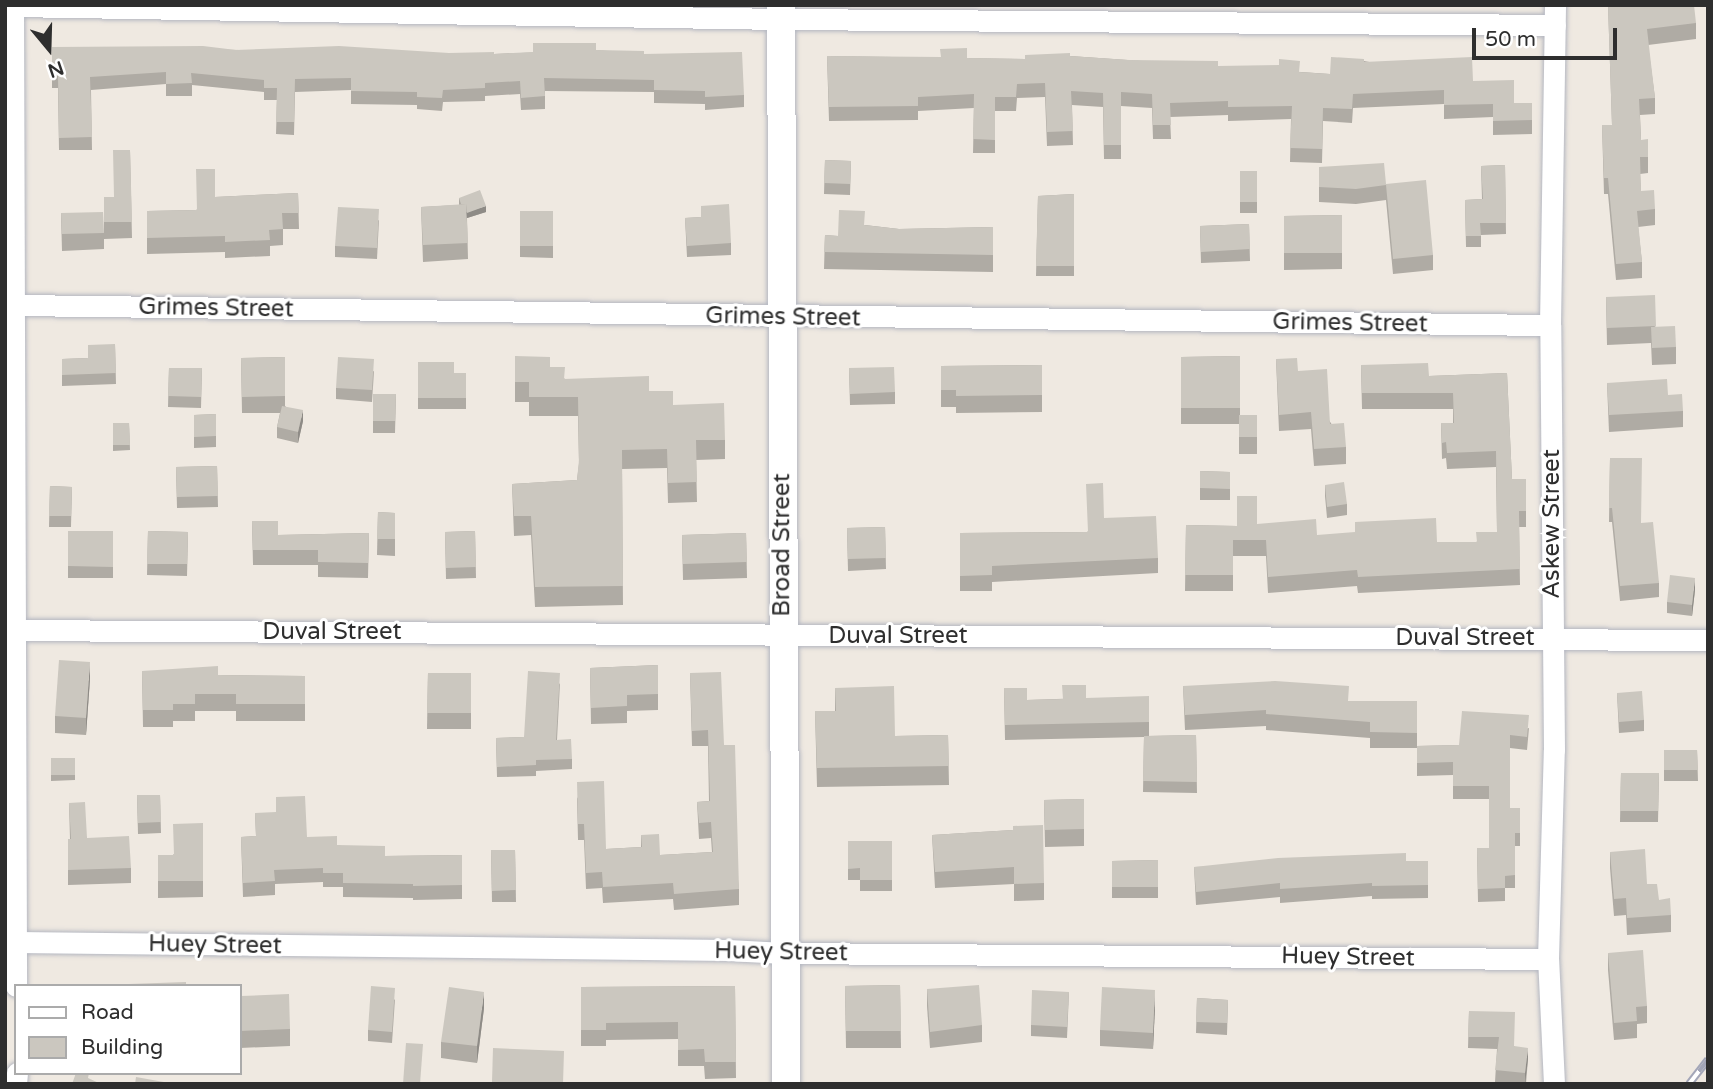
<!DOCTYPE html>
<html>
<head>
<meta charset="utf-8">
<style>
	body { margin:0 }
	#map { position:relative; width:1713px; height:1089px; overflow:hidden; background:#efe9e1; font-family:"Varela Round",sans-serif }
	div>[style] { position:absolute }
	.roads { filter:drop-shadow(0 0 2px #b4b7c1) drop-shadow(0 0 2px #b4b7c1) }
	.street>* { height:21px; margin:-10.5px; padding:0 10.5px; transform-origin:10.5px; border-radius:10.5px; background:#fff }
	.secondary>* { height:28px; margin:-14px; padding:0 14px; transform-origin:14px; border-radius:14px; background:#fff }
	.rail>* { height:8px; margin-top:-4px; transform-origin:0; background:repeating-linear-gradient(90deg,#fff 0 16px,#a3a6b8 0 32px); box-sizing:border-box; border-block:2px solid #a3a6b8 }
	.wall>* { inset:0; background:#afaba4 }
	.shaded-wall>* { inset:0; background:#8e8b86 }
	.building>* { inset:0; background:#cbc7bf }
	span { translate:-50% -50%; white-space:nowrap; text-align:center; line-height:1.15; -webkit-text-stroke:6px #fff; paint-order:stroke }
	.street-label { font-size:24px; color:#2e2e2e }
	.frame { position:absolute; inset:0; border:7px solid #2e2e2e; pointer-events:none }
	.legend { position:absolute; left:14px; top:984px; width:228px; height:91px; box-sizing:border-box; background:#fff; border:2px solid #ababab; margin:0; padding:9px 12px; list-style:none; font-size:21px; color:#2e2e2e }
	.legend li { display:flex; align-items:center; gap:14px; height:35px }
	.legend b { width:35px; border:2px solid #ababab }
	.north { position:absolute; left:14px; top:14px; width:70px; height:70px; -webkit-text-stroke:5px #fff; paint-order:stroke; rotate:161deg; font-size:19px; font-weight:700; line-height:28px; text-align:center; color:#2e2e2e }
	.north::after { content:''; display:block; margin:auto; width:24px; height:32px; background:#2e2e2e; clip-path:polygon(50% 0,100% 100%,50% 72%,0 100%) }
	.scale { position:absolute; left:1472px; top:28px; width:145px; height:32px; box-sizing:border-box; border:4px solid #2e2e2e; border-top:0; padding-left:9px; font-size:21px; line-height:24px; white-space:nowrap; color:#2e2e2e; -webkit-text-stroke:5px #fff; paint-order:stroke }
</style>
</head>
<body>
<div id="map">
	<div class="roads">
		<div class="street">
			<i style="left:13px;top:5px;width:981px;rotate:89.82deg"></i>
			<i style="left:13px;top:6px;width:768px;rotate:0.97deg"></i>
			<i style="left:781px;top:19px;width:774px;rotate:0.44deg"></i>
			<i style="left:16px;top:305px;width:1534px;rotate:0.75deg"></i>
			<i style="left:5px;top:630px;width:1703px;rotate:0.34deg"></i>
			<i style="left:15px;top:942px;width:713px;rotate:0.64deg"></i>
			<i style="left:728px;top:950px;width:56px;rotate:3.1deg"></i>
			<i style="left:784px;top:953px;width:764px;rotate:0.45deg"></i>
			<i style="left:16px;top:1084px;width:11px;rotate:-85deg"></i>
			<i style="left:1554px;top:1084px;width:125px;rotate:-92.7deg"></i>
			<i style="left:1548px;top:959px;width:209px;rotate:-88.4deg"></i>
			<i style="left:1554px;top:750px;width:425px;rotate:-90.5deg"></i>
			<i style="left:1550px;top:325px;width:320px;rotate:-89.1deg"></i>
		</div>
		<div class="secondary">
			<i style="left:781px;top:5px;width:1079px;rotate:89.73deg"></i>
		</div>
	</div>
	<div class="rail">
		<i style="left:1689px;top:1084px;width:31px;rotate:-52deg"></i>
	</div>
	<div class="wall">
		<i style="clip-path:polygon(1608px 5px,1663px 5px,1663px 7px,1696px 23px,1696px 39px,1648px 45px,1655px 98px,1655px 114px,1640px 115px,1641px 140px,1648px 157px,1648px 173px,1640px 174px,1641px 191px,1655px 209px,1655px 225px,1638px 227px,1642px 262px,1642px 278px,1616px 280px,1608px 194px,1604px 194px,1602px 125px,1612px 125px)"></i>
		<i style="clip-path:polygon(52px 47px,494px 54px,596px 50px,644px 54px,744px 95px,744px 107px,705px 110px,705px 104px,654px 103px,654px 92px,545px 91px,545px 109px,521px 110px,520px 94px,485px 96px,485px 101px,443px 102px,442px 111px,417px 109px,417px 105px,351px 104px,351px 90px,295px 92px,294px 135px,276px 134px,277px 100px,264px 100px,264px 92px,192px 85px,192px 96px,166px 96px,166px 84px,91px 90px,92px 150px,59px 150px,58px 88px,52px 88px)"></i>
		<i style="clip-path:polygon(827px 56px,1025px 59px,1070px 56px,1330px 74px,1364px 61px,1473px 81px,1514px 103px,1532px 103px,1532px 134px,1493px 135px,1493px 117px,1444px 119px,1444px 104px,1353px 108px,1352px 123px,1323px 121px,1322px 163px,1290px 162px,1291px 119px,1228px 121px,1228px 115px,1170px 117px,1171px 139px,1153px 139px,1152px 108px,1121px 106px,1121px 159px,1104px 159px,1103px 107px,1072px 105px,1073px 145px,1047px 146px,1045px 97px,1017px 98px,1016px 111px,995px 111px,995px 153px,973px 153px,974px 108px,918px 111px,918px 120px,829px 121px)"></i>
		<i style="clip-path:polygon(130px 150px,132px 238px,104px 239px,104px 197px,114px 197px)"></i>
		<i style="clip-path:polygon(825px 160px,851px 161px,850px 195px,824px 194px)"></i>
		<i style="clip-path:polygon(1505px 165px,1506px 234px,1481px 235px,1481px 247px,1466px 247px,1465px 200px,1482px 199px,1481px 166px)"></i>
		<i style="clip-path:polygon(1319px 167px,1386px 184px,1433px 255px,1433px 270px,1393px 274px,1386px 200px,1356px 204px,1319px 202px)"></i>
		<i style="clip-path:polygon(1240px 171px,1257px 171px,1257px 213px,1240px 213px)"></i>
		<i style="clip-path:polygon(298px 193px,299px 229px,283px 229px,283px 245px,270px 246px,270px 256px,225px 258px,225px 252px,147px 254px,147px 211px,196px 210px,215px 197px)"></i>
		<i style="clip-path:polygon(1074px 194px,1074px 276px,1036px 276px,1038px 196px)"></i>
		<i style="clip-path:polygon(459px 198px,486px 212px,467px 218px,468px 259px,423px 262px,421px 207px,459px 205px)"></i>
		<i style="clip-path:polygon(701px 206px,731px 243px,731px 255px,687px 257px,685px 218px,701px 217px)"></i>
		<i style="clip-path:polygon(520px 211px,553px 211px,553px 258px,520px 257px)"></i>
		<i style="clip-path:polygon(61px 213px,104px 233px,104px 249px,62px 251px)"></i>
		<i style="clip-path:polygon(1342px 215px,1342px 269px,1284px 270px,1284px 216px)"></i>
		<i style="clip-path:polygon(379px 220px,377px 259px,335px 257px,335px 246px)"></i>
		<i style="clip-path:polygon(1249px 224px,1250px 261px,1201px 263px,1200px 226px)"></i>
		<i style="clip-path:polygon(865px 225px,899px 229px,993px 227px,993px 272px,824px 269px,825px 235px,838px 236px)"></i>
		<i style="clip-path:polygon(1606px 297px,1656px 327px,1676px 347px,1676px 364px,1652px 365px,1651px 343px,1607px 345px)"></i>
		<i style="clip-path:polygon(115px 344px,116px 384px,62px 386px,62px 359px,88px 358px)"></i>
		<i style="clip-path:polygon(515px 356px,550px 367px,565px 379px,649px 391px,673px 405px,725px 440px,725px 459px,696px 460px,697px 502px,668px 503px,667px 468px,622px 469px,623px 605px,535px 607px,531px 535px,514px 536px,512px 484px,577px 480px,579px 464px,578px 416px,529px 416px,529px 402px,515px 402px)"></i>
		<i style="clip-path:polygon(1240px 356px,1240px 415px,1257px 415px,1257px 454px,1239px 454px,1239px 424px,1181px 424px,1181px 357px)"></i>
		<i style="clip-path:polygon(285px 357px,285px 406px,303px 421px,298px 443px,277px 438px,277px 427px,280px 413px,242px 413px,241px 358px)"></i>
		<i style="clip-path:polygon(1276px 359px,1298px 371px,1346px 447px,1346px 464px,1314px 466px,1311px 429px,1279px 431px)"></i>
		<i style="clip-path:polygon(418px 362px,454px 373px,466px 373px,466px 409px,418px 409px)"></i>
		<i style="clip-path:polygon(1042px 365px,1042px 412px,956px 413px,956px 407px,941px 407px,941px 366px)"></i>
		<i style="clip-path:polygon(1361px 365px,1429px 376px,1507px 373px,1512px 479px,1526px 479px,1526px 527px,1519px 527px,1520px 585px,1358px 593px,1357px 586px,1268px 593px,1266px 556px,1233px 556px,1233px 591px,1185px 591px,1186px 525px,1237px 526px,1257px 524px,1317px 535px,1437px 542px,1476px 542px,1497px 532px,1496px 467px,1447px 469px,1446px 458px,1442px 459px,1441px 423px,1453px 423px,1453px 409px,1362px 409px)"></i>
		<i style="clip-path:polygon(169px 368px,202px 368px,201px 408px,168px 407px)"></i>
		<i style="clip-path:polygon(849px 368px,895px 392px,895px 404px,850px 405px)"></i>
		<i style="clip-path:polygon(374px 371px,372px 402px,336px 399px,336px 388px)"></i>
		<i style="clip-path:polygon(1607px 383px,1668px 395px,1683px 411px,1683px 427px,1609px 432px)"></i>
		<i style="clip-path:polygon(373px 394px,396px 394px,395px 433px,373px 433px)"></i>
		<i style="clip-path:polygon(216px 414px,216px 447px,194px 448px,194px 415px)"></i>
		<i style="clip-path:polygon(113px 423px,129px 423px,130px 450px,113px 451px)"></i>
		<i style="clip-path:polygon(1610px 458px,1659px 583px,1659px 597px,1620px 601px,1612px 522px,1609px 522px)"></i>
		<i style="clip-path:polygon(217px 466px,218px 507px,177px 508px,176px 467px)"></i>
		<i style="clip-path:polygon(1200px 471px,1230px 472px,1230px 500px,1200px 500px)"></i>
		<i style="clip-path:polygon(1325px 485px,1347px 504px,1347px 515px,1327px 518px,1325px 496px)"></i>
		<i style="clip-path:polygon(50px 486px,72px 487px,71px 527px,49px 527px)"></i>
		<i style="clip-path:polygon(378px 512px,395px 513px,395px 556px,377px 555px)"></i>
		<i style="clip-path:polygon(1104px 518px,1158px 558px,1158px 573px,992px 582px,992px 591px,960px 591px,960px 533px,1087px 532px)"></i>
		<i style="clip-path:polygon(252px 521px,278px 535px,369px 533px,368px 578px,318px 577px,318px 565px,253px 565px)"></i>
		<i style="clip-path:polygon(885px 527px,886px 569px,848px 571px,847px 528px)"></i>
		<i style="clip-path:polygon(68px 531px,113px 531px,113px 578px,68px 578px)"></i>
		<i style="clip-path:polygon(148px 531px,188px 532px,187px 576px,147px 575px)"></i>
		<i style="clip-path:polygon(475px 531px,476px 578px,446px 579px,445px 532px)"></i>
		<i style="clip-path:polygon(746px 533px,747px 578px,683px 580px,682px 535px)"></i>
		<i style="clip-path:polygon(1695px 590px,1692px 616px,1667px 613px,1667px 602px)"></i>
		<i style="clip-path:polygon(658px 665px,658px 710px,627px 711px,627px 723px,591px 724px,590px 668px)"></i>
		<i style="clip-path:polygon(142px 671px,218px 675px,305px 676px,305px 721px,236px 721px,236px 711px,195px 711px,195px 721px,173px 721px,173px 727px,143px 727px)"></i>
		<i style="clip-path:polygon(428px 673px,471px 673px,471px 729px,427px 729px)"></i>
		<i style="clip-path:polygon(690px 673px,724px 745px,739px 889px,739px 905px,674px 910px,673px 899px,603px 903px,602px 888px,586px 889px,584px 840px,578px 840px,577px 797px,606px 849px,641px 847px,641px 835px,660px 855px,712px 852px,711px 838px,699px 839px,697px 802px,709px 801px,708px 746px,692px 746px)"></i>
		<i style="clip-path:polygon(90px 679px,86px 735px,55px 733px,55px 716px)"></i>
		<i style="clip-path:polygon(560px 683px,557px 740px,572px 759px,572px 769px,536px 771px,536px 776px,497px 777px,496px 738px,524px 737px)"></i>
		<i style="clip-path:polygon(1183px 686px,1349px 701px,1417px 701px,1417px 748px,1370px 748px,1370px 738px,1266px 730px,1266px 726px,1185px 730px)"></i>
		<i style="clip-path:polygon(835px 688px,895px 736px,948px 735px,949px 785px,817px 787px,815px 711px,835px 711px)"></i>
		<i style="clip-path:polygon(1004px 688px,1027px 700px,1086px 698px,1149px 722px,1149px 736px,1196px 735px,1197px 793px,1143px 792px,1144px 737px,1005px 740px)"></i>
		<i style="clip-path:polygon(1617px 693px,1644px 720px,1644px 731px,1619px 733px)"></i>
		<i style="clip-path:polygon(1529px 728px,1527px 750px,1510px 748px,1510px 808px,1520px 808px,1520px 846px,1515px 846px,1515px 888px,1505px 888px,1505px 901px,1478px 902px,1477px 848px,1489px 848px,1489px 799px,1453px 799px,1453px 775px,1417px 776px,1417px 746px,1459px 745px)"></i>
		<i style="clip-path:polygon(1664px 750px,1697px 750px,1698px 781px,1664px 781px)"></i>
		<i style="clip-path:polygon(51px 758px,75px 758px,75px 780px,51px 781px)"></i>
		<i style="clip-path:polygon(1621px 773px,1659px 773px,1658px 822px,1620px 822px)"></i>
		<i style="clip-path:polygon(137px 795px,160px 795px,161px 833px,138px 834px)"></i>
		<i style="clip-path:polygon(1084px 799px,1084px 846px,1045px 847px,1044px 800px)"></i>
		<i style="clip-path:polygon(69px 803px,87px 838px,131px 868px,131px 883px,68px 885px,68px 839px,70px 839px)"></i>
		<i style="clip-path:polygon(255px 813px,307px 837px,337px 845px,385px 856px,462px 855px,462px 899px,413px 900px,413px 898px,343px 897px,343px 887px,323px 887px,323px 882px,275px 884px,275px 895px,243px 897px,241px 837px,256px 836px)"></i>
		<i style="clip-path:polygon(203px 823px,203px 897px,158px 898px,158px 855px,173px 855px)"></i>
		<i style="clip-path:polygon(1013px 830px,1044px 883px,1044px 900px,1014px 901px,1014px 884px,935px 888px,932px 835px)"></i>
		<i style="clip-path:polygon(848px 841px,892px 841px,892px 891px,860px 891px,860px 880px,848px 880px)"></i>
		<i style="clip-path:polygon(491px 850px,515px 850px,516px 902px,492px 902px)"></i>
		<i style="clip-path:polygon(1610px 852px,1647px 884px,1659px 900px,1671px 915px,1671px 932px,1627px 935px,1626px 915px,1614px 916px,1610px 868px)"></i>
		<i style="clip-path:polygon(1158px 860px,1158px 898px,1112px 898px,1112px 861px)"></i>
		<i style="clip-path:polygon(1428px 861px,1428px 898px,1372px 899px,1372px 896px,1280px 903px,1280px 897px,1196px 905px,1194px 867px)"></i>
		<i style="clip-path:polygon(1608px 953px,1647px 1006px,1647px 1023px,1637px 1024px,1637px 1038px,1614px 1040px,1608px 970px)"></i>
		<i style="clip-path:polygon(900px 985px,901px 1048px,846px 1048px,845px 986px)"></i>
		<i style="clip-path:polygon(735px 986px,736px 1078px,705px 1079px,704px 1066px,678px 1066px,678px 1039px,606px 1040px,606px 1046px,581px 1046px,581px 987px)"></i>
		<i style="clip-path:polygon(927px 989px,982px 1025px,982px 1042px,930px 1048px,927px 1006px)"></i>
		<i style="clip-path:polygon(1069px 992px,1067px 1038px,1031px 1036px,1031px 1025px)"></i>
		<i style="clip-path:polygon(241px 996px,290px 1029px,290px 1046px,240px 1048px)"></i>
		<i style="clip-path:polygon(1197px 998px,1228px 1000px,1227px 1035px,1196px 1033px)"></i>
		<i style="clip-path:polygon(395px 999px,392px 1043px,368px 1041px,368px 1030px)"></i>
		<i style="clip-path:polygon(1155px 1007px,1153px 1049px,1100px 1046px,1100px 1030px)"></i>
		<i style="clip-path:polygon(484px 1008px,477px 1063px,441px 1058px,441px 1042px)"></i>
		<i style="clip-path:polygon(1469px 1011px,1514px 1046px,1528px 1059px,1526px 1084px,1495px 1082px,1497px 1049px,1468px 1048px)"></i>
	</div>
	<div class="shaded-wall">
		<i style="clip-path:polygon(486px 206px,486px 212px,464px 219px,464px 213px)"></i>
		<i style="clip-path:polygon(303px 410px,303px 421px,298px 443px,298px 432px)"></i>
		<i style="clip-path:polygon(1695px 578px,1695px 590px,1692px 616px,1692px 605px)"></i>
		<i style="clip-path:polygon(90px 662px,90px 679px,86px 735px,86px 718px)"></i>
		<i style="clip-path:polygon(1155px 990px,1155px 1007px,1153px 1049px,1153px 1033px)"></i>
		<i style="clip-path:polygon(484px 992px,484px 1008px,477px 1063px,477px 1046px)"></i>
		<i style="clip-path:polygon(1528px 1048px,1528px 1059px,1525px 1084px,1525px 1073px)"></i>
	</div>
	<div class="building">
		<i style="clip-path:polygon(1608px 5px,1663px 5px,1663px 7px,1678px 5px,1694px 5px,1696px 23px,1647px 29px,1655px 98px,1639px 99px,1641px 140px,1648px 139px,1648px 157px,1640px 157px,1641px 191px,1654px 190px,1655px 209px,1637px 211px,1642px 262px,1616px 264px,1608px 178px,1604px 178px,1602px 125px,1612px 125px)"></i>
		<i style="clip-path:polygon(533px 43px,596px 43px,596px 50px,644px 51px,644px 54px,742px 52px,744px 95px,705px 97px,705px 91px,654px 90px,654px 80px,544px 78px,545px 96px,521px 98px,520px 81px,485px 83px,485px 88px,443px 90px,442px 98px,417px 97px,417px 92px,351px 91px,351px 78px,295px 79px,294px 122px,276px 122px,277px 88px,264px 88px,264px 80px,191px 73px,192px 83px,166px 84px,166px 72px,90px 77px,92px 137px,59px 138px,58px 76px,52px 75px,52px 47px,203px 46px,236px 50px,339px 46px,449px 53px,494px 52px,494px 54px,533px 52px)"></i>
		<i style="clip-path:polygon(967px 48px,967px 58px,1025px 59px,1025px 55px,1070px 53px,1070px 56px,1129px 60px,1218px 61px,1218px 66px,1279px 65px,1279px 59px,1300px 61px,1299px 72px,1330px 74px,1331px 57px,1364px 59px,1364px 62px,1472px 57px,1473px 81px,1514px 80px,1514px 103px,1532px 103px,1532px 120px,1493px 121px,1493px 104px,1444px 105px,1444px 90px,1353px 94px,1352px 109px,1323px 108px,1322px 149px,1290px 148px,1292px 106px,1228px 107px,1228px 101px,1170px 103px,1171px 125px,1153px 125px,1152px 94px,1121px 92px,1121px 145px,1104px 145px,1103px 93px,1071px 91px,1073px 131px,1047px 132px,1045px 83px,1017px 84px,1016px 97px,995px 97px,995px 140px,973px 139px,974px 94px,918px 97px,918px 106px,829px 107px,827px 56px,941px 57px,940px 49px)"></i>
		<i style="clip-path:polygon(113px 150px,130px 150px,132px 222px,104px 222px,104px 197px,114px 197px)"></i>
		<i style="clip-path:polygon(825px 160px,851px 161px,850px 184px,824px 183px)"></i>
		<i style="clip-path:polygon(1384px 163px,1386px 184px,1426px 180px,1433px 255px,1393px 259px,1386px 185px,1356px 189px,1319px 187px,1319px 167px)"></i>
		<i style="clip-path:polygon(1505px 165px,1506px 223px,1480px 223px,1481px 236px,1466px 236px,1465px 200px,1483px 199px,1481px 166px)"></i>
		<i style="clip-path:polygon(196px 169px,215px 169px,215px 197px,298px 193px,299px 213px,282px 213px,283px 229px,269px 230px,270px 240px,225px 242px,225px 236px,147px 238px,147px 211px,197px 210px)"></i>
		<i style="clip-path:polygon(1240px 171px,1257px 171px,1257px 202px,1240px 202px)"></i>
		<i style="clip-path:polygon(480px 190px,486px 206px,467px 213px,466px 204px,461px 204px,459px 198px)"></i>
		<i style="clip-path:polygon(1074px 194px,1074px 266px,1036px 266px,1038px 196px)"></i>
		<i style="clip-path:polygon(466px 204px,468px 243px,423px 245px,421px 207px)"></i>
		<i style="clip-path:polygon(729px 204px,731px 243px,687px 246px,685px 218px,701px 217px,701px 206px)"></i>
		<i style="clip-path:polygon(338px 207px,379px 209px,377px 248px,335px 246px)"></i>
		<i style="clip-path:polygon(839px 210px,865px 211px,864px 225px,899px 229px,993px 227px,993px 255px,824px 252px,825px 235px,838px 236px)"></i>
		<i style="clip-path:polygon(520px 211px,553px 211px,553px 246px,520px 246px)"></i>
		<i style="clip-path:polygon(103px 212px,104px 233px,62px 234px,61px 213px)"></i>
		<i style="clip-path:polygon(1342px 215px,1342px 253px,1284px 253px,1284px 216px)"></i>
		<i style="clip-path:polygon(1249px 224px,1250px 249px,1201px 252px,1200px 226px)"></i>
		<i style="clip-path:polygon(1655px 295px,1656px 326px,1607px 328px,1606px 297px)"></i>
		<i style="clip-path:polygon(1675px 326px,1676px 347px,1652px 348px,1651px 327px)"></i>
		<i style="clip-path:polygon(115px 344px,116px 373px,62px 375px,62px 359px,88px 358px,88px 345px)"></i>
		<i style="clip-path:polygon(515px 356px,550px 357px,550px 367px,565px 367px,564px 379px,649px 376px,649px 391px,673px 391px,673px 405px,724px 403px,725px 440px,696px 440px,697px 482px,668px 483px,667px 449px,622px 450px,623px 586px,535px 587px,531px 516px,514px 516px,512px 484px,577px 480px,579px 460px,578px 397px,529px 397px,529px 382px,515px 382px)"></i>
		<i style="clip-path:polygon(1240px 356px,1240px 408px,1181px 408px,1181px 357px)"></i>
		<i style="clip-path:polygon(285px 357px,285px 396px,242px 397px,241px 358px)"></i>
		<i style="clip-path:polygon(338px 357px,374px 359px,372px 390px,336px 388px)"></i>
		<i style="clip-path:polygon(1297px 358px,1298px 371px,1327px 369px,1330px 424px,1344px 423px,1346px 447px,1314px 449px,1311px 412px,1279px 415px,1276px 359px)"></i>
		<i style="clip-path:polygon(418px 362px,454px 362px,454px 373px,466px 373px,466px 398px,418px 398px)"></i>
		<i style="clip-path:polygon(1428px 363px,1429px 376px,1507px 373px,1512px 479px,1526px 479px,1526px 511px,1519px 511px,1520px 569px,1358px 577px,1357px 570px,1268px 577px,1266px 540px,1233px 540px,1233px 575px,1185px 575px,1186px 525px,1237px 526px,1237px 496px,1257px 496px,1257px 524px,1316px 519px,1317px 535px,1355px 532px,1355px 522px,1436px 518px,1437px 542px,1477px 542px,1476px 532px,1497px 532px,1496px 451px,1447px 453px,1446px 442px,1442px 443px,1441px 423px,1454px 423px,1453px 393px,1362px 393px,1361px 365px)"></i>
		<i style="clip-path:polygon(1042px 365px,1042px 395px,956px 396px,956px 390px,941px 390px,941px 366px)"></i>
		<i style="clip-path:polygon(894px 367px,895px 392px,850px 394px,849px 368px)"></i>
		<i style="clip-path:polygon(169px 368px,202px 368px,201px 397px,168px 396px)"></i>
		<i style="clip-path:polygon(1667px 379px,1668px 395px,1682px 394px,1683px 411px,1609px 415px,1607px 383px)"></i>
		<i style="clip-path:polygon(373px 394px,396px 394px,395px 421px,373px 421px)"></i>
		<i style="clip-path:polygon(282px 406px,303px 410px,298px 432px,277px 427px)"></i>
		<i style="clip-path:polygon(216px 414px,216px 436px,194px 437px,194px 415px)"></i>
		<i style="clip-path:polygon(1239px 415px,1257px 415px,1257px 437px,1239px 437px)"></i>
		<i style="clip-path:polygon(113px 423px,129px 423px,130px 445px,113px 445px)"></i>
		<i style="clip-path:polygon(1610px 458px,1642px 458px,1641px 523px,1653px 522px,1659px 583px,1620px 586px,1612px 508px,1609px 508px)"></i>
		<i style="clip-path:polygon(217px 466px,218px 496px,177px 497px,176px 467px)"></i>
		<i style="clip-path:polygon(1200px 471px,1230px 472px,1230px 489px,1200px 488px)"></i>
		<i style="clip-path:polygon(1344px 482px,1347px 504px,1327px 507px,1325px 485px)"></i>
		<i style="clip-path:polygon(1103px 483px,1104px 518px,1156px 516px,1158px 558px,992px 566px,992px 575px,960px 576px,960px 533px,1088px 532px,1086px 484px)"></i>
		<i style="clip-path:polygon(50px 486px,72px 487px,71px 516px,49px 516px)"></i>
		<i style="clip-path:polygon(378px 512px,395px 513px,395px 539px,377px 539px)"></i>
		<i style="clip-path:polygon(252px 521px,278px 521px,278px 535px,369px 533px,368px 563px,318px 562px,318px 550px,253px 550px)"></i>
		<i style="clip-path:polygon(885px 527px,886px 558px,848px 559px,847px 528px)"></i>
		<i style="clip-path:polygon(68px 531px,113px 531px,113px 567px,68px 566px)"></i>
		<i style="clip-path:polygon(148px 531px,188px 532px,187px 564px,147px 564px)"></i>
		<i style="clip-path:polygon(475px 531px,476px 567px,446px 568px,445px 532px)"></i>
		<i style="clip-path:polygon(746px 533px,747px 562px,683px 564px,682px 535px)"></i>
		<i style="clip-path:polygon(1670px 575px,1695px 578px,1692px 605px,1667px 602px)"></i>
		<i style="clip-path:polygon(59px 660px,90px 662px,86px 718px,55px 716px)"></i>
		<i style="clip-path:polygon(658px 665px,658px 694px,627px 695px,627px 706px,591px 708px,590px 668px)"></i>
		<i style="clip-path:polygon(218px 666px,218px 675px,305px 676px,305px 704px,236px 704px,236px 694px,195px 694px,195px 704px,173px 704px,173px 710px,143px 710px,142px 671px)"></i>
		<i style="clip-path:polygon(528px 671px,560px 673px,556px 740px,571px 739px,572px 759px,536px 760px,536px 765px,497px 767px,496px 738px,524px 737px)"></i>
		<i style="clip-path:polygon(721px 672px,724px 745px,735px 745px,739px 889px,674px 894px,673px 883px,603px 887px,602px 872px,586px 873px,584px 824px,578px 824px,577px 782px,604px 781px,606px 849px,642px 847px,641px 835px,659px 834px,660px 855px,713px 852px,711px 822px,699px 823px,697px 802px,710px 801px,708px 730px,692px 731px,690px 673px)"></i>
		<i style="clip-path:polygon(428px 673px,471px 673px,471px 713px,427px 713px)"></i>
		<i style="clip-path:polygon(1275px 681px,1349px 686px,1348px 701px,1417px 701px,1417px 733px,1370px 732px,1370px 722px,1266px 714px,1266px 710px,1185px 715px,1183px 686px)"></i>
		<i style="clip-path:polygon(1062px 685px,1086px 685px,1086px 698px,1149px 696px,1149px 722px,1005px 725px,1004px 688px,1027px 688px,1027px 700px,1063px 699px)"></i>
		<i style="clip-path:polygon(894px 686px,895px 736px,948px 735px,949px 766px,817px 768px,815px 711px,836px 711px,835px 688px)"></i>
		<i style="clip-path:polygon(1642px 691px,1644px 720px,1619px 722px,1617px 693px)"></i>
		<i style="clip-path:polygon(1462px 711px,1529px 715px,1527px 737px,1510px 735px,1510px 808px,1520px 808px,1520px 833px,1515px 833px,1515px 875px,1505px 876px,1505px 888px,1478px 889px,1477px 848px,1489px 848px,1489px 786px,1453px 786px,1453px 762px,1417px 763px,1417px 746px,1459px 745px)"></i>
		<i style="clip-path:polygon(1196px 735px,1197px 782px,1143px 781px,1144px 736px)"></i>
		<i style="clip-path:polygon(1664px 750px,1697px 750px,1698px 770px,1664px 770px)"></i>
		<i style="clip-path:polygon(51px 758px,75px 758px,75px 775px,51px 775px)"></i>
		<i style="clip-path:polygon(1621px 773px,1659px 773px,1658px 811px,1620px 811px)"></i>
		<i style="clip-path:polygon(137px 795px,160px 795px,161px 822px,138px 823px)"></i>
		<i style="clip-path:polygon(305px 796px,307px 837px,337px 836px,337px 845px,385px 846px,385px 856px,462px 855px,462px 885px,413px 886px,413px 884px,343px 883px,343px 873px,323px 873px,323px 868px,274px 870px,275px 881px,243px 883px,241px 837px,256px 836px,255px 813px,276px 812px,276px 797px)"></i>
		<i style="clip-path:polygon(1084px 799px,1084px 829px,1045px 830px,1044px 800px)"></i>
		<i style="clip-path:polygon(85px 802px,87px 838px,129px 836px,131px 868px,68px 870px,68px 839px,71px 839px,69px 803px)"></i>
		<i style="clip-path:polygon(203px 823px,203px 881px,158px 881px,158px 855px,174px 855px,173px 824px)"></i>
		<i style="clip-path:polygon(1043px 825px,1044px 883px,1014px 884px,1014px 867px,935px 872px,932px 835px,1013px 830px,1013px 826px)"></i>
		<i style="clip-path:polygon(848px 841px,892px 841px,892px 880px,860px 880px,860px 868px,848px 869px)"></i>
		<i style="clip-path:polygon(1645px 849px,1647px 884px,1657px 884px,1659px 900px,1670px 898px,1671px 915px,1627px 918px,1626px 898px,1614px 899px,1610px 852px)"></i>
		<i style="clip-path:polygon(491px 850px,515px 850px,516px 890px,492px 891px)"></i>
		<i style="clip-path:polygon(1406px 853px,1406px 861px,1428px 861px,1428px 885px,1372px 886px,1372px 883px,1280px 889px,1280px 883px,1196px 892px,1194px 867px,1278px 858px)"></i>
		<i style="clip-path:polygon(1158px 860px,1158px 887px,1112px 887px,1112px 861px)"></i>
		<i style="clip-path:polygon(1643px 950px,1647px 1006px,1636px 1007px,1637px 1021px,1614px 1023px,1608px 953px)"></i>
		<i style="clip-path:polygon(186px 982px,186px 986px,72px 986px)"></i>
		<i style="clip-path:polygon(900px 985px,901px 1031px,846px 1031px,845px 986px)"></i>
		<i style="clip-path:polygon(979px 985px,982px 1025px,930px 1032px,927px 989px)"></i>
		<i style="clip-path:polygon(371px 986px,395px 988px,392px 1032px,368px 1030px)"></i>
		<i style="clip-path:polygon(735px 986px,736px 1062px,705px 1062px,704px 1049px,678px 1050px,678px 1022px,606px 1023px,606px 1030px,581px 1030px,581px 987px)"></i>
		<i style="clip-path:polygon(449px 987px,484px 992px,477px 1046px,441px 1042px)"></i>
		<i style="clip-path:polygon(1102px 987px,1155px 990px,1153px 1033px,1100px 1030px)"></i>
		<i style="clip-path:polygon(1032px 990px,1069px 992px,1067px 1027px,1031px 1025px)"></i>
		<i style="clip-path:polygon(289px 994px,290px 1029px,240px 1031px,240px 1010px,241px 1010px,241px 996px)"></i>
		<i style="clip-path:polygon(1197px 998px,1228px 1000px,1227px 1023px,1196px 1022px)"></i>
		<i style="clip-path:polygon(1469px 1011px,1515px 1012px,1514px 1046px,1528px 1048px,1525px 1073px,1495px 1070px,1499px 1037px,1468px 1037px)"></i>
		<i style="clip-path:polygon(406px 1043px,423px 1044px,420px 1084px,403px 1084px)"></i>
		<i style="clip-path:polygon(493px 1048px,564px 1051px,563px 1084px,492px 1082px)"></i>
		<i style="clip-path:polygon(76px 1073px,89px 1073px,88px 1078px,101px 1084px,72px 1084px)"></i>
		<i style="clip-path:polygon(136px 1077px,175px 1084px,135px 1084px)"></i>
	</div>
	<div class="street-label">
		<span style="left:216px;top:308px;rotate:1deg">Grimes Street</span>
		<span style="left:783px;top:317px;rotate:1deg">Grimes Street</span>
		<span style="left:1350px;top:323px;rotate:1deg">Grimes Street</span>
		<span style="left:1552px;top:524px;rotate:-90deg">Askew Street</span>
		<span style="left:782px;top:545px;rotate:-90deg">Broad Street</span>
		<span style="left:332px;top:632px">Duval Street</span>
		<span style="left:898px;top:636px">Duval Street</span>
		<span style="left:1465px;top:638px">Duval Street</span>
		<span style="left:215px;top:945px;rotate:1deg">Huey Street</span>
		<span style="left:781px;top:952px;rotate:1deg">Huey Street</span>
		<span style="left:1348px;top:957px;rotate:1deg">Huey Street</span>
	</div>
	<div class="frame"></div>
	<ul class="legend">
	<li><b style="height:9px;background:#fff"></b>Road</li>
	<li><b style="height:19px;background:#cbc7bf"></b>Building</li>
	</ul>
	<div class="north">N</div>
	<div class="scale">50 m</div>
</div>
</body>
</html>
